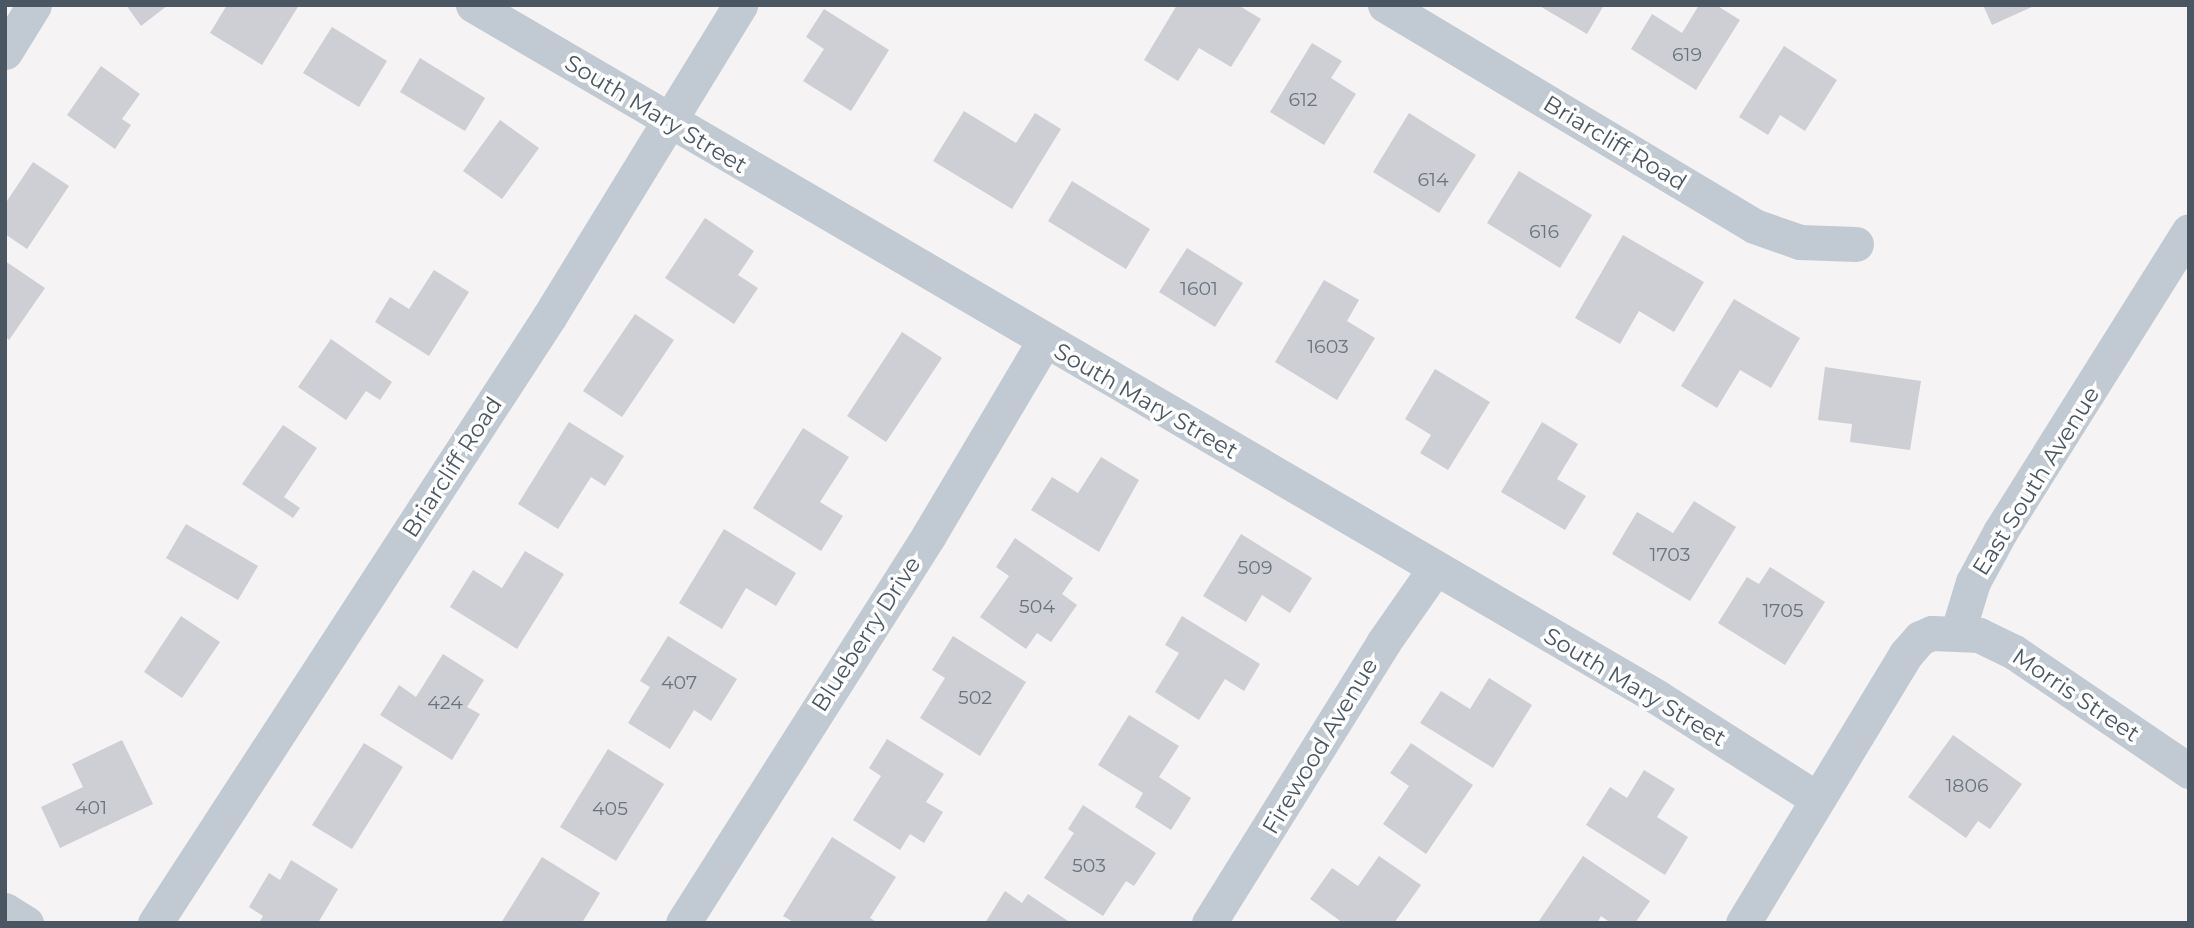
<!DOCTYPE html>
<html>
<head>
<meta charset="utf-8">
<style>
	body { margin:0 }
	#map { position:relative; width:2194px; height:928px; overflow:hidden; background:#f5f3f3; font-family:Montserrat,sans-serif }
	div>[style] { position:absolute }
	.building>* { inset:0; background:#cdcfd5 }
	.minor>* { height:35px; margin:-17.5px; padding:0 17.5px; transform-origin:17.5px; border-radius:17.5px; background:#c1cad2 }
	span { translate:-50% -50%; white-space:nowrap; text-align:center; line-height:1.15; -webkit-text-stroke:7px #fff; paint-order:stroke }
	.number-label { font-size:19px; color:#6b747e }
	.number-label span { -webkit-text-stroke-width:0 }
	.street-label { font-size:23px; color:#4a5661 }
	.frame { position:absolute; inset:0; border:7px solid #4a5661; pointer-events:none }
</style>
</head>
<body>
<div id="map">
	<div class="building">
		<i style="clip-path:polygon(126px 5px,168px 5px,141px 26px)"></i>
		<i style="clip-path:polygon(227px 5px,299px 5px,262px 65px,210px 33px)"></i>
		<i style="clip-path:polygon(1177px 5px,1238px 5px,1261px 19px,1231px 67px,1199px 48px,1178px 81px,1144px 60px)"></i>
		<i style="clip-path:polygon(1538px 5px,1604px 5px,1587px 34px)"></i>
		<i style="clip-path:polygon(1699px 5px,1716px 5px,1740px 20px,1696px 90px,1631px 49px,1652px 14px,1682px 33px)"></i>
		<i style="clip-path:polygon(1983px 5px,2036px 5px,1992px 25px)"></i>
		<i style="clip-path:polygon(824px 9px,889px 50px,851px 111px,803px 81px,824px 49px,806px 37px)"></i>
		<i style="clip-path:polygon(332px 27px,387px 61px,359px 107px,303px 73px)"></i>
		<i style="clip-path:polygon(1312px 43px,1342px 61px,1331px 78px,1356px 94px,1324px 145px,1270px 112px)"></i>
		<i style="clip-path:polygon(1784px 46px,1837px 80px,1805px 131px,1780px 115px,1768px 135px,1739px 117px)"></i>
		<i style="clip-path:polygon(420px 58px,485px 98px,465px 131px,400px 92px)"></i>
		<i style="clip-path:polygon(101px 66px,140px 94px,122px 119px,131px 125px,115px 149px,67px 115px)"></i>
		<i style="clip-path:polygon(964px 111px,1016px 143px,1035px 113px,1061px 129px,1012px 209px,933px 161px)"></i>
		<i style="clip-path:polygon(1409px 113px,1476px 155px,1439px 213px,1373px 172px)"></i>
		<i style="clip-path:polygon(500px 120px,539px 148px,502px 199px,463px 171px)"></i>
		<i style="clip-path:polygon(33px 162px,69px 186px,27px 249px,5px 234px,5px 204px)"></i>
		<i style="clip-path:polygon(1519px 171px,1592px 215px,1560px 268px,1487px 223px)"></i>
		<i style="clip-path:polygon(1072px 181px,1150px 229px,1126px 269px,1048px 221px)"></i>
		<i style="clip-path:polygon(705px 218px,754px 251px,738px 275px,758px 288px,734px 324px,665px 278px)"></i>
		<i style="clip-path:polygon(1623px 235px,1704px 282px,1674px 332px,1639px 311px,1620px 344px,1575px 318px)"></i>
		<i style="clip-path:polygon(1187px 248px,1243px 283px,1215px 327px,1159px 292px)"></i>
		<i style="clip-path:polygon(5px 261px,45px 288px,9px 340px,5px 337px)"></i>
		<i style="clip-path:polygon(434px 270px,469px 292px,429px 356px,375px 322px,390px 297px,409px 309px)"></i>
		<i style="clip-path:polygon(1324px 280px,1359px 300px,1347px 321px,1375px 338px,1337px 400px,1275px 362px)"></i>
		<i style="clip-path:polygon(1734px 299px,1800px 338px,1771px 388px,1740px 370px,1717px 408px,1681px 386px)"></i>
		<i style="clip-path:polygon(635px 314px,674px 340px,622px 417px,583px 391px)"></i>
		<i style="clip-path:polygon(902px 332px,942px 358px,886px 442px,847px 416px)"></i>
		<i style="clip-path:polygon(331px 339px,392px 382px,380px 400px,366px 391px,346px 420px,298px 387px)"></i>
		<i style="clip-path:polygon(1825px 367px,1921px 381px,1910px 450px,1850px 442px,1852px 424px,1818px 420px)"></i>
		<i style="clip-path:polygon(1435px 369px,1490px 402px,1448px 470px,1420px 453px,1431px 435px,1405px 419px)"></i>
		<i style="clip-path:polygon(569px 422px,624px 456px,605px 486px,591px 477px,558px 529px,518px 504px)"></i>
		<i style="clip-path:polygon(1542px 422px,1578px 444px,1557px 479px,1586px 496px,1565px 530px,1501px 492px)"></i>
		<i style="clip-path:polygon(283px 425px,317px 448px,284px 497px,300px 508px,293px 518px,242px 484px)"></i>
		<i style="clip-path:polygon(803px 428px,849px 457px,820px 502px,843px 516px,821px 551px,753px 508px)"></i>
		<i style="clip-path:polygon(1101px 457px,1139px 480px,1099px 552px,1031px 510px,1052px 477px,1078px 493px)"></i>
		<i style="clip-path:polygon(1694px 501px,1736px 527px,1690px 601px,1612px 554px,1637px 512px,1673px 533px)"></i>
		<i style="clip-path:polygon(186px 524px,258px 566px,238px 600px,166px 558px)"></i>
		<i style="clip-path:polygon(724px 529px,796px 573px,776px 606px,746px 588px,722px 629px,679px 603px)"></i>
		<i style="clip-path:polygon(1241px 534px,1312px 578px,1290px 613px,1262px 595px,1246px 622px,1203px 596px)"></i>
		<i style="clip-path:polygon(1015px 538px,1073px 578px,1062px 594px,1077px 605px,1051px 642px,1037px 633px,1026px 649px,980px 617px,1009px 576px,996px 567px)"></i>
		<i style="clip-path:polygon(525px 551px,564px 574px,517px 649px,450px 607px,473px 570px,502px 588px)"></i>
		<i style="clip-path:polygon(1770px 567px,1825px 602px,1785px 665px,1718px 623px,1747px 577px,1759px 584px)"></i>
		<i style="clip-path:polygon(181px 616px,220px 642px,182px 698px,144px 672px)"></i>
		<i style="clip-path:polygon(1182px 616px,1260px 664px,1244px 691px,1225px 679px,1199px 720px,1155px 692px,1179px 653px,1165px 645px)"></i>
		<i style="clip-path:polygon(668px 636px,737px 679px,711px 721px,694px 710px,670px 749px,628px 723px,650px 687px,640px 681px)"></i>
		<i style="clip-path:polygon(953px 636px,1026px 682px,980px 756px,920px 718px,945px 678px,932px 670px)"></i>
		<i style="clip-path:polygon(443px 654px,484px 680px,467px 707px,480px 714px,452px 760px,380px 715px,399px 685px,416px 697px)"></i>
		<i style="clip-path:polygon(1489px 678px,1532px 705px,1493px 768px,1420px 723px,1441px 691px,1470px 709px)"></i>
		<i style="clip-path:polygon(1129px 715px,1179px 746px,1159px 777px,1191px 798px,1171px 830px,1135px 807px,1143px 793px,1098px 765px)"></i>
		<i style="clip-path:polygon(1953px 735px,2022px 784px,1990px 829px,1978px 821px,1966px 838px,1908px 797px)"></i>
		<i style="clip-path:polygon(887px 739px,944px 774px,926px 802px,943px 812px,924px 843px,910px 834px,900px 850px,853px 820px,881px 776px,869px 768px)"></i>
		<i style="clip-path:polygon(122px 740px,153px 804px,60px 848px,41px 807px,83px 787px,72px 764px)"></i>
		<i style="clip-path:polygon(364px 743px,403px 767px,352px 849px,312px 825px)"></i>
		<i style="clip-path:polygon(1411px 743px,1473px 785px,1426px 854px,1383px 824px,1409px 786px,1390px 773px)"></i>
		<i style="clip-path:polygon(608px 749px,664px 784px,616px 861px,560px 827px)"></i>
		<i style="clip-path:polygon(1644px 770px,1675px 789px,1657px 817px,1688px 837px,1665px 875px,1586px 825px,1610px 787px,1627px 798px)"></i>
		<i style="clip-path:polygon(1083px 805px,1156px 853px,1134px 886px,1126px 881px,1103px 916px,1044px 878px,1074px 833px,1068px 829px)"></i>
		<i style="clip-path:polygon(832px 837px,896px 877px,870px 918px,878px 923px,795px 923px,783px 916px)"></i>
		<i style="clip-path:polygon(1379px 856px,1421px 885px,1394px 923px,1343px 923px,1310px 899px,1332px 868px,1358px 886px)"></i>
		<i style="clip-path:polygon(1583px 856px,1650px 901px,1635px 923px,1611px 923px,1601px 916px,1597px 923px,1539px 921px)"></i>
		<i style="clip-path:polygon(542px 857px,600px 893px,582px 923px,501px 923px)"></i>
		<i style="clip-path:polygon(291px 860px,338px 889px,318px 923px,259px 923px,263px 916px,249px 907px,269px 873px,280px 880px)"></i>
		<i style="clip-path:polygon(1005px 891px,1022px 903px,1028px 894px,1071px 923px,985px 923px)"></i>
	</div>
	<div class="minor">
		<i style="left:473px;top:5px;width:1371px;rotate:30.3deg"></i>
		<i style="left:1657px;top:697px;width:190px;rotate:32.5deg"></i>
		<i style="left:1385px;top:5px;width:430px;rotate:30.9deg"></i>
		<i style="left:1754px;top:226px;width:49px;rotate:19.2deg"></i>
		<i style="left:1800px;top:242px;width:56px;rotate:2deg"></i>
		<i style="left:5px;top:52px;width:55px;rotate:-58.3deg"></i>
		<i style="left:1958px;top:631px;width:51px;rotate:-73deg"></i>
		<i style="left:1973px;top:582px;width:57px;rotate:-61.6deg"></i>
		<i style="left:2000px;top:532px;width:355px;rotate:-57.9deg"></i>
		<i style="left:5px;top:910px;width:25px;rotate:32deg"></i>
		<i style="left:155px;top:923px;width:723px;rotate:-56.97deg"></i>
		<i style="left:549px;top:317px;width:366px;rotate:-58.5deg"></i>
		<i style="left:683px;top:923px;width:459px;rotate:-57.6deg"></i>
		<i style="left:929px;top:535px;width:226px;rotate:-59.3deg"></i>
		<i style="left:1209px;top:923px;width:330px;rotate:-58.1deg"></i>
		<i style="left:1383px;top:643px;width:89px;rotate:-55.1deg"></i>
		<i style="left:1743px;top:923px;width:315px;rotate:-58.8deg"></i>
		<i style="left:1906px;top:654px;width:21px;rotate:-49deg"></i>
		<i style="left:1920px;top:638px;width:13px;rotate:-23deg"></i>
		<i style="left:1932px;top:633px;width:47px;rotate:2.4deg"></i>
		<i style="left:1979px;top:635px;width:39px;rotate:26deg"></i>
		<i style="left:2014px;top:652px;width:212px;rotate:34.2deg"></i>
	</div>
	<div class="number-label">
		<span style="left:1687px;top:55px">619</span>
		<span style="left:1303px;top:100px">612</span>
		<span style="left:1433px;top:180px">614</span>
		<span style="left:1544px;top:232px">616</span>
		<span style="left:1199px;top:289px">1601</span>
		<span style="left:1328px;top:347px">1603</span>
		<span style="left:1670px;top:555px">1703</span>
		<span style="left:1255px;top:568px">509</span>
		<span style="left:1037px;top:607px">504</span>
		<span style="left:1783px;top:611px">1705</span>
		<span style="left:679px;top:683px">407</span>
		<span style="left:975px;top:698px">502</span>
		<span style="left:445px;top:703px">424</span>
		<span style="left:1967px;top:786px">1806</span>
		<span style="left:91px;top:808px">401</span>
		<span style="left:610px;top:809px">405</span>
		<span style="left:1089px;top:866px">503</span>
	</div>
	<div class="street-label">
		<span style="left:656px;top:114px;rotate:31deg">South Mary Street</span>
		<span style="left:1615px;top:143px;rotate:31deg">Briarcliff Road</span>
		<span style="left:1146px;top:401px;rotate:30deg">South Mary Street</span>
		<span style="left:452px;top:467px;rotate:-57deg">Briarcliff Road</span>
		<span style="left:2036px;top:481px;rotate:-58deg">East South Avenue</span>
		<span style="left:866px;top:634px;rotate:-57deg">Blueberry Drive</span>
		<span style="left:1635px;top:687px;rotate:31deg">South Mary Street</span>
		<span style="left:2076px;top:695px;rotate:34deg">Morris Street</span>
		<span style="left:1320px;top:746px;rotate:-59deg">Firewood Avenue</span>
	</div>
	<div class="frame"></div>
</div>
</body>
</html>
